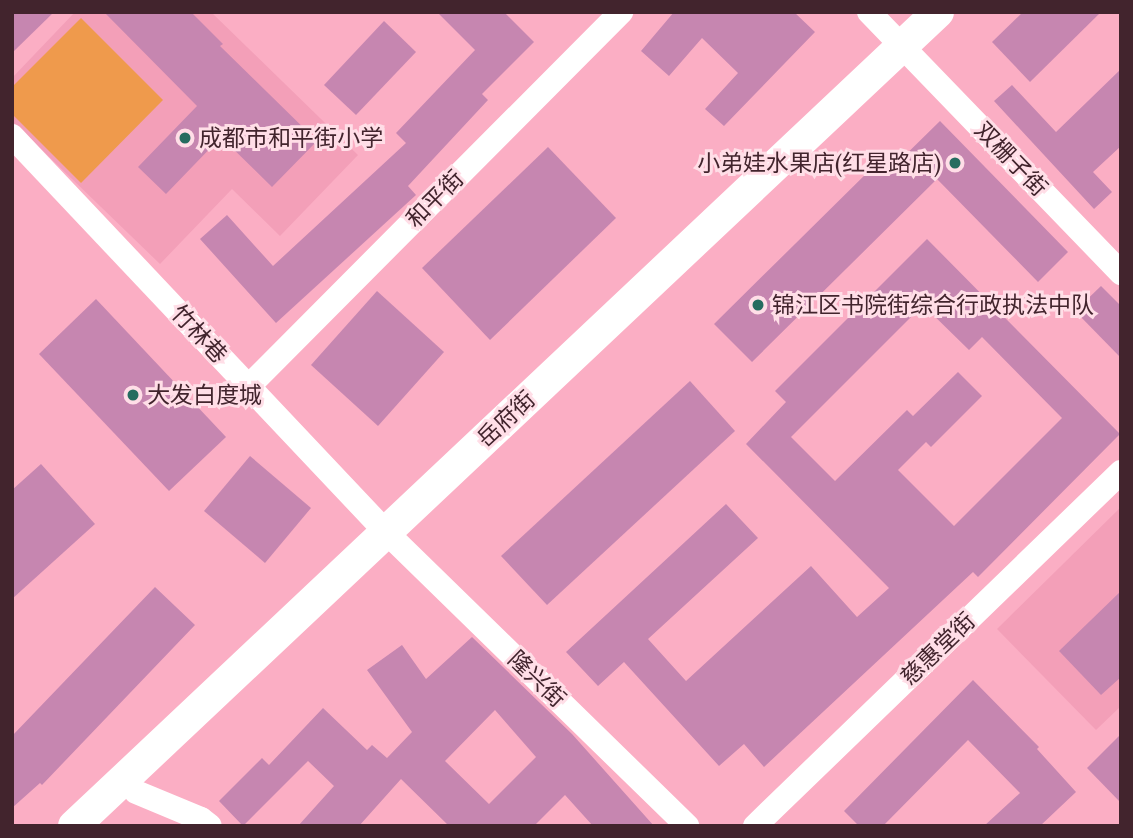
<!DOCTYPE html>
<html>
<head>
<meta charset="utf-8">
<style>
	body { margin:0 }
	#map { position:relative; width:1133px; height:838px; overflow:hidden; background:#fbaec4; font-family:Lora,"Noto Sans SC",serif }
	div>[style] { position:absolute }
	.built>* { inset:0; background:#f39fb8 }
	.green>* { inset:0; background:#ef9a4c }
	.building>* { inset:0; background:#c686b0 }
	.minor>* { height:24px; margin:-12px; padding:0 12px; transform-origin:12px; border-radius:12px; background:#fff }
	.tertiary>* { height:32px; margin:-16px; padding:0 16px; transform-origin:16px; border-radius:16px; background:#fff }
	.dots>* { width:19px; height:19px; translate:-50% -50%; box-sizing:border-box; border:4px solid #ffdee7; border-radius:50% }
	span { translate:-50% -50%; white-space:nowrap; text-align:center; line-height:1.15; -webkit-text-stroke:6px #ffdee7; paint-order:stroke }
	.poi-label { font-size:23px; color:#42242d }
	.left { translate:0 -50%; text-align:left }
	.right { translate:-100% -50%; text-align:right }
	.street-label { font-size:23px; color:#42242d }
	.frame { position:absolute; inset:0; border:14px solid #42242d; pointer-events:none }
</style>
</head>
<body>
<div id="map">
	<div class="built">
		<i style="clip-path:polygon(75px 12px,211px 12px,358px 155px,280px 236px,232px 189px,160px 264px,12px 121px,12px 78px)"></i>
		<i style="clip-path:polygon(1121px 507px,1121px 706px,1096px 730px,997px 629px)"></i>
	</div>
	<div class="green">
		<i style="clip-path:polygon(81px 18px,163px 100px,81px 183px,12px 114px,12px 87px)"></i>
	</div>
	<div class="building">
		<i style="clip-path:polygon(12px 12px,54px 12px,12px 53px)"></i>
		<i style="clip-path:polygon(104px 12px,191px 12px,223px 44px,220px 46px,317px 141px,272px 187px,221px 137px,166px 194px,138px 167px,197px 106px)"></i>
		<i style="clip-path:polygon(437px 12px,504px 12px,534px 42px,482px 94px,488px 100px,408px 186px,416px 195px,276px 323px,200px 239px,227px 215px,273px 266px,406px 143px,396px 133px,475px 50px)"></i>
		<i style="clip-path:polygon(674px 12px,794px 12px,815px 32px,724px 126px,705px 109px,738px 73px,702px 38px,669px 76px,641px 51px)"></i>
		<i style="clip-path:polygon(1023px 12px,1101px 12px,1030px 82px,992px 42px)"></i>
		<i style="clip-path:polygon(384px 21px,416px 52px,356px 115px,324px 85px)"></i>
		<i style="clip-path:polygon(1121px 69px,1121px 146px,1093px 172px,1112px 192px,1094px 209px,994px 101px,1012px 85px,1056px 132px)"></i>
		<i style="clip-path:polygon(940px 121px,1068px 252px,1038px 282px,937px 179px,752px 362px,714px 324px,876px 164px,886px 174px)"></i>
		<i style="clip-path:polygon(548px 147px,616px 218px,490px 340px,422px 268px)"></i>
		<i style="clip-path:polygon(evenodd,927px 239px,1120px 434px,978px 577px,973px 572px,764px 767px,744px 744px,719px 766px,624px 662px,598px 686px,566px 652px,726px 504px,758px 538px,648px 639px,686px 681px,811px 566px,857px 617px,889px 588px,746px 444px,786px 402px,775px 391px,927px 239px,923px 305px,969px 350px,982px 337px,1062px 418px,954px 526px,898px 470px,926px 442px,931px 447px,982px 396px,958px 372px,913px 416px,907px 410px,835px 481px,791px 437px,923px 305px)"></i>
		<i style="clip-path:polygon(1101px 286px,1121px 306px,1121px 358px,1075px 311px)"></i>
		<i style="clip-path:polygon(377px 291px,444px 352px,378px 426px,311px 365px)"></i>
		<i style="clip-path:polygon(96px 299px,226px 437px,169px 491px,39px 354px)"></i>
		<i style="clip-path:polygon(690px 381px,735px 431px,547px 605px,501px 556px)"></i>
		<i style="clip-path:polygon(250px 456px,311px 508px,265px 563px,204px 511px)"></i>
		<i style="clip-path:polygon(41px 464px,95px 524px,12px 599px,12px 490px)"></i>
		<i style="clip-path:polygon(155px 587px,195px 625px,42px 785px,40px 783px,12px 808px,12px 736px)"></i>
		<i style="clip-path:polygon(1121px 591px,1121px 677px,1101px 695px,1059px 651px)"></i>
		<i style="clip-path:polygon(evenodd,472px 637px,572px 734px,654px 826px,593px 826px,565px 795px,534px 826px,449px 826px,401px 779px,359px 826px,298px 826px,334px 786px,308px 761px,243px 826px,219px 801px,262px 758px,269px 765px,323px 708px,367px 750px,372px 745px,387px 758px,412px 732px,367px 670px,402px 645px,426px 679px,472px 637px,495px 710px,536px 757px,489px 804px,445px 761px,495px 710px)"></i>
		<i style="clip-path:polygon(973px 680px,1039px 747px,1037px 749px,1076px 792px,1040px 826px,984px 826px,1020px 793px,968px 740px,883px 826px,859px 826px,844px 811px)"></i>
		<i style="clip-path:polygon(1121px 734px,1121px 803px,1087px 768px)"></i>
	</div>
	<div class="minor">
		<i style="left:869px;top:12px;width:363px;rotate:46deg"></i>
		<i style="left:12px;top:136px;width:545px;rotate:46.64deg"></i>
		<i style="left:386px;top:532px;width:421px;rotate:44.3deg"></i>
		<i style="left:249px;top:386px;width:528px;rotate:-45.15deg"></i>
		<i style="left:136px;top:792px;width:70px;rotate:22.6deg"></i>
		<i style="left:201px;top:819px;width:11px;rotate:38deg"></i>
		<i style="left:755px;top:826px;width:509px;rotate:-44.05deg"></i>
	</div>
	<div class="tertiary">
		<i style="left:74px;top:826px;width:1187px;rotate:-43.29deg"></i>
	</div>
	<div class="dots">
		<i style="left:185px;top:138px;background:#266c60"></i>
		<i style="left:955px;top:163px;background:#266c60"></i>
		<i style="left:758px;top:305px;background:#266c60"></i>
		<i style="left:133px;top:395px;background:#266c60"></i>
	</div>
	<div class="poi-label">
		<span class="left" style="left:199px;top:138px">成都市和平街小学</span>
		<span class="right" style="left:941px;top:163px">小弟娃水果店(红星路店)</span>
		<span class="left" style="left:772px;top:305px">锦江区书院街综合行政执法中队</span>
		<span class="left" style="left:147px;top:395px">大发白度城</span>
	</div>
	<div class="street-label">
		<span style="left:1011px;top:159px;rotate:46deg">双栅子街</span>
		<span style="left:435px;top:199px;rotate:-45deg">和平街</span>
		<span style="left:199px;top:334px;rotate:47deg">竹林巷</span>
		<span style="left:506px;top:419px;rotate:-43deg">岳府街</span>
		<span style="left:938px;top:649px;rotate:-44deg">慈惠堂街</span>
		<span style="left:537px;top:679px;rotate:44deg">隆兴街</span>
	</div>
	<div class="frame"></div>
</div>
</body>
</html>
